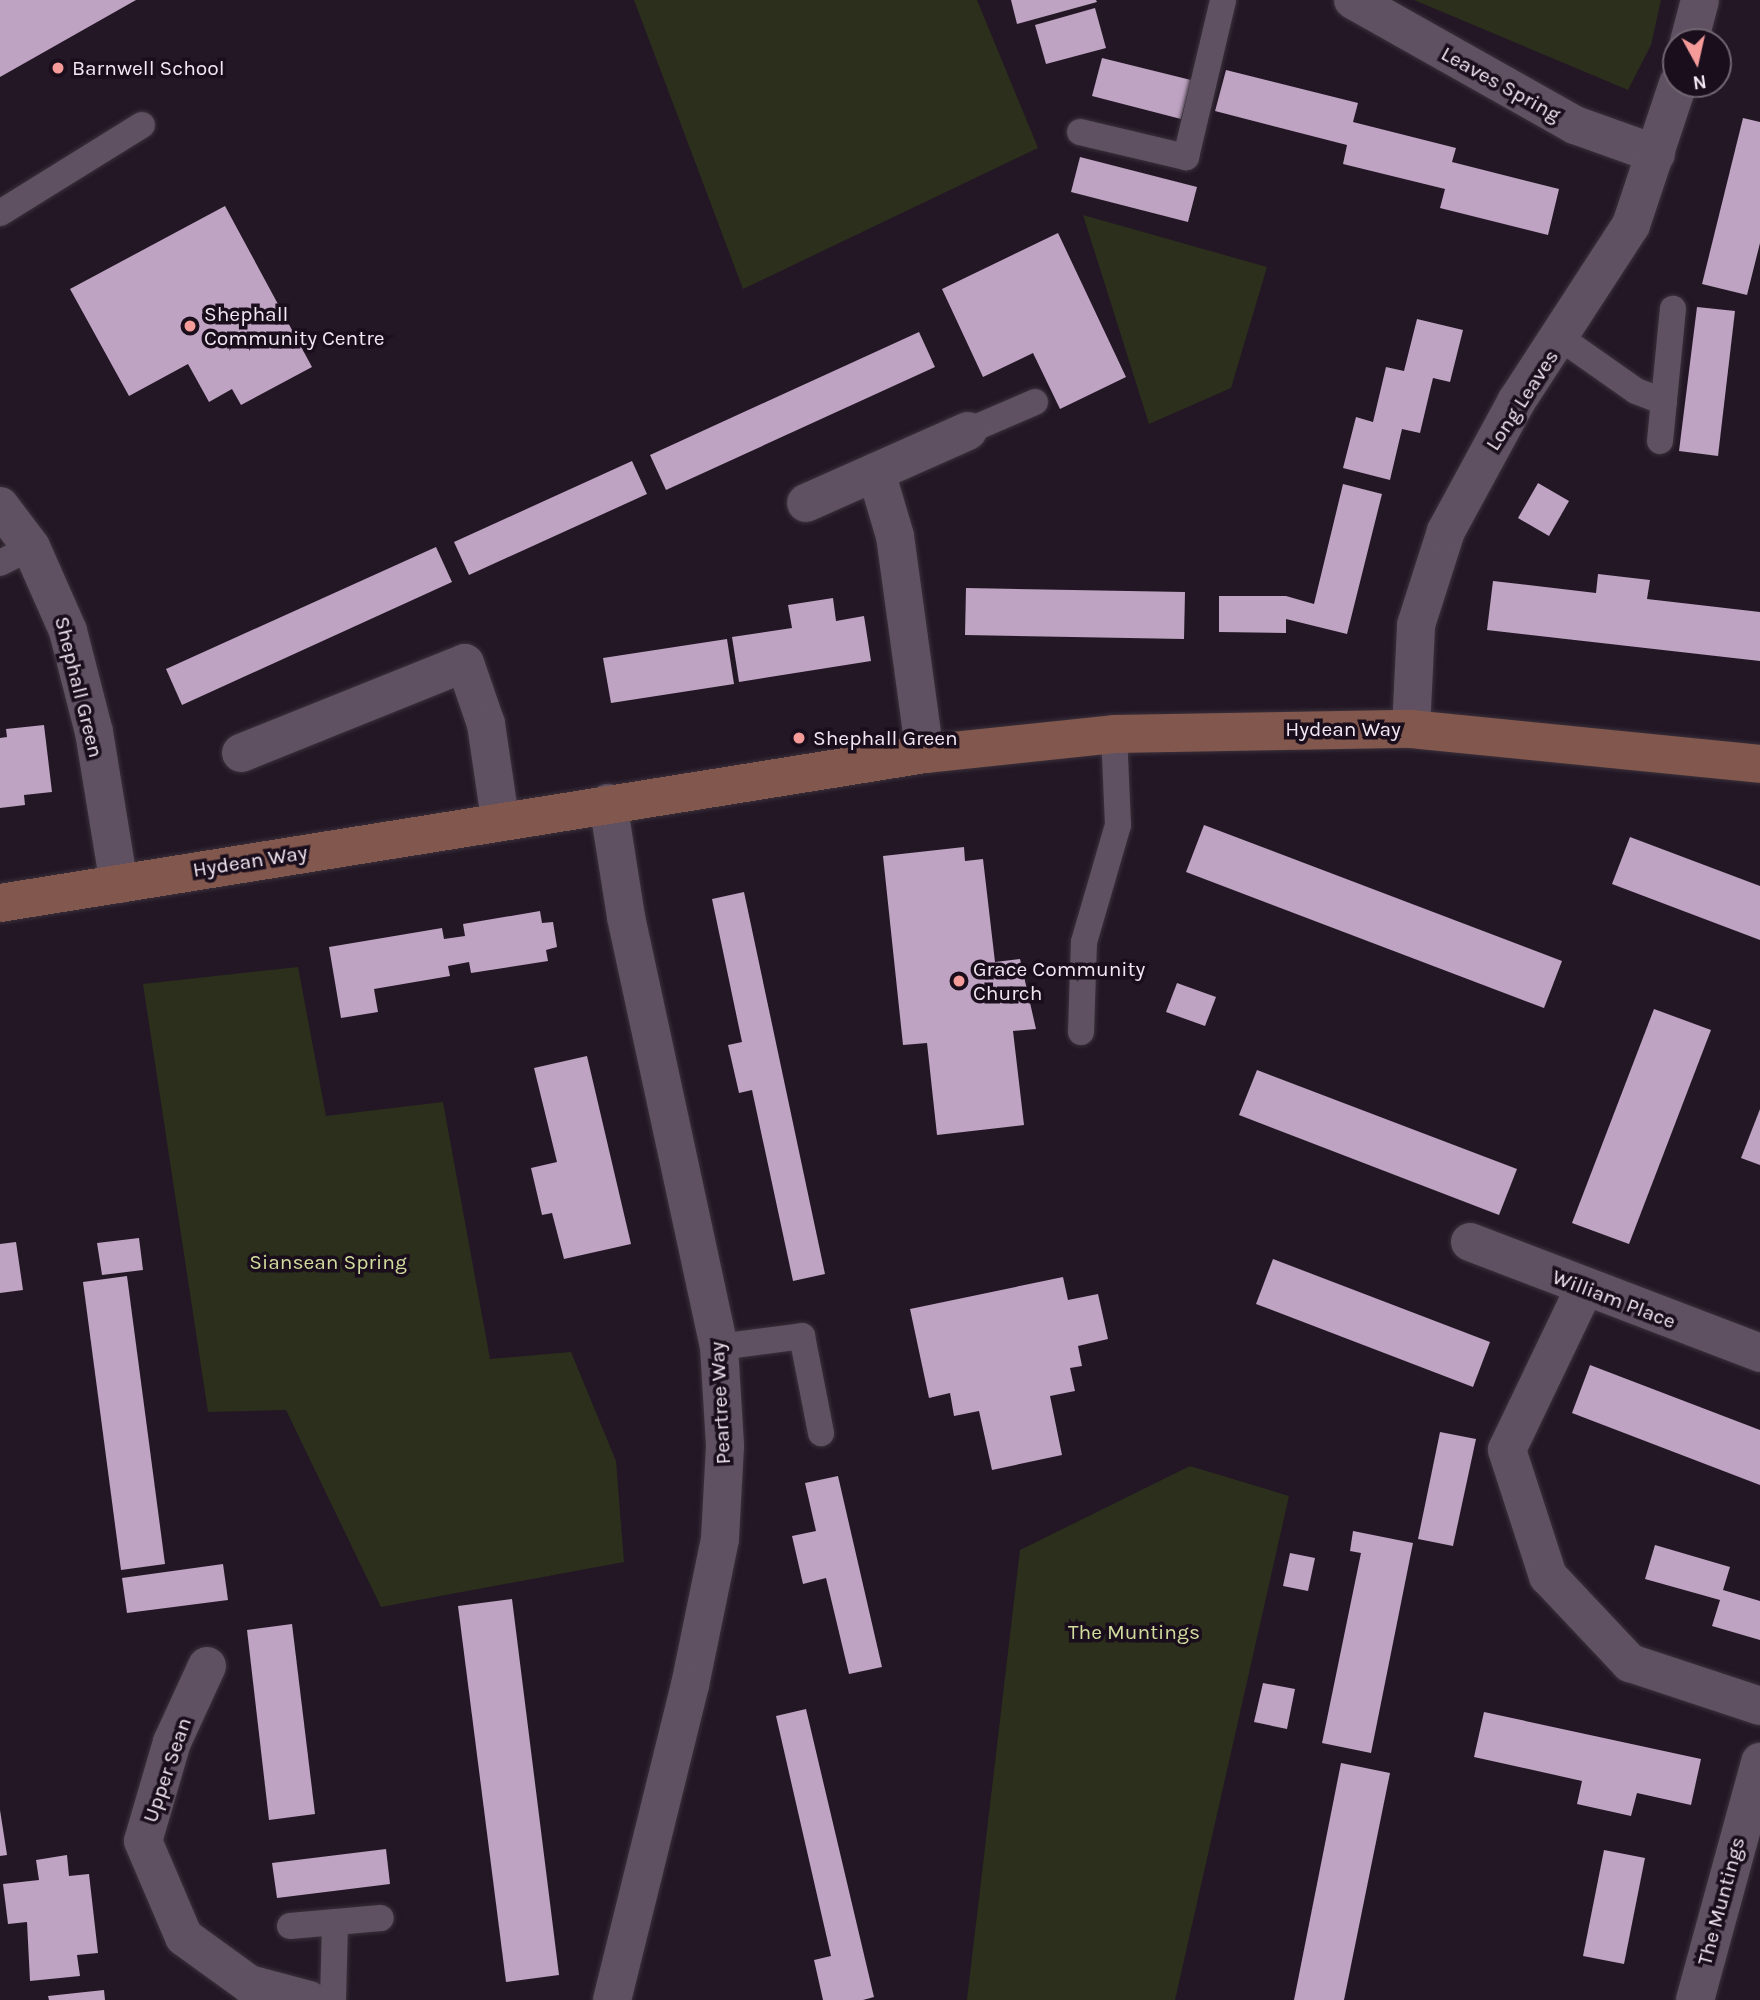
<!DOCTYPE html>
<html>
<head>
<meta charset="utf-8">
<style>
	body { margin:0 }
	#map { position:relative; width:1760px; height:2000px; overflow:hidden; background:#231725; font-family:Karla,sans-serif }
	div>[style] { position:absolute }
	.green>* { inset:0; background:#2b2f1c }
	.building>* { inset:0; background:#bea3c2 }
	.roads { filter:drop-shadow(0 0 2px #3a313b) drop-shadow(0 0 2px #3a313b) }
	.lane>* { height:26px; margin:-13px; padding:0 13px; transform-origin:13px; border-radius:13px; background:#605162 }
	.street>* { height:38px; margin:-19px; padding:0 19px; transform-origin:19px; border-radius:19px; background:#605162 }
	.secondary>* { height:38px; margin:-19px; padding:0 19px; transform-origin:19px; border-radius:19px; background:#82584e }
	.dots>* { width:19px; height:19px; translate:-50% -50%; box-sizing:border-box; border:4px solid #1a0e1c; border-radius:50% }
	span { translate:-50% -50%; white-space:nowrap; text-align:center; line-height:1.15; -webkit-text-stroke:7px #1a0e1c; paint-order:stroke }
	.poi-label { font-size:21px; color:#f0e7f1 }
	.left { translate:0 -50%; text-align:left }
	.street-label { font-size:21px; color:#f0e7f1 }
	.park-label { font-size:21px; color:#d1dc9d }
	.north { position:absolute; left:1662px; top:28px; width:70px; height:70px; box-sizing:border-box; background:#1a0e1c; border:2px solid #706571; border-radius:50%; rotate:172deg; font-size:19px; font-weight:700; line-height:28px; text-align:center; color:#f0e7f1 }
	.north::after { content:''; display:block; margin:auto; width:24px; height:32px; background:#f59b9a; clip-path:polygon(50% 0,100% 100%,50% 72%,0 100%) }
</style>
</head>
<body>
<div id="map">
	<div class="green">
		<i style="clip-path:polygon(634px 0,977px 0,1038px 148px,743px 289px)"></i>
		<i style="clip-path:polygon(1414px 0,1661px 0,1651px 45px,1628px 90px)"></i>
		<i style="clip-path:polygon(1083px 215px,1267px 267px,1231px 388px,1149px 424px)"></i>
		<i style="clip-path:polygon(298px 967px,326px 1116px,443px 1102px,490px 1359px,571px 1352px,616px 1461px,624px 1562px,381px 1607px,286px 1410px,208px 1412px,143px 984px)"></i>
		<i style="clip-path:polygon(1190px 1466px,1289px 1496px,1175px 2000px,967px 2000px,1020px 1550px)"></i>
	</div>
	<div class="building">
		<i style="clip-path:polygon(0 0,136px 0,0 77px)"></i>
		<i style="clip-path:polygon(1011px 0,1096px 0,1097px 2px,1017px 24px)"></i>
		<i style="clip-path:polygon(1095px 8px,1106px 48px,1046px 64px,1035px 25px)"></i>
		<i style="clip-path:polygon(1102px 58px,1191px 80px,1181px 119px,1092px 96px)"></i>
		<i style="clip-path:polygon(1226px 70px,1358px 103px,1353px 122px,1456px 148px,1452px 162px,1559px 189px,1548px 235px,1440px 208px,1445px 189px,1343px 164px,1347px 145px,1215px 111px)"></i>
		<i style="clip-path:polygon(1743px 118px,1760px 122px,1760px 243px,1747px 295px,1702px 284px)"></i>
		<i style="clip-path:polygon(1080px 157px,1197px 187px,1188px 222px,1071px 192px)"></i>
		<i style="clip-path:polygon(225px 206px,312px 367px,241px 405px,232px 389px,209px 402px,188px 364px,129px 396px,70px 289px)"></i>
		<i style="clip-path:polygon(1058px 233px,1126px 377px,1060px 409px,1033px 353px,983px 377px,942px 289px)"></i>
		<i style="clip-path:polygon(1697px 307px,1735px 311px,1718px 456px,1679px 451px)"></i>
		<i style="clip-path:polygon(1417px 319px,1463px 330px,1450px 382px,1433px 378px,1420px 433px,1402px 429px,1390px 480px,1343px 468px,1356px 417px,1373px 422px,1386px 367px,1404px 371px)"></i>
		<i style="clip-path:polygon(919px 332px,935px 367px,666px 490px,650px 455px)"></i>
		<i style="clip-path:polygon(632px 461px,647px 494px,469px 575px,454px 542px)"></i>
		<i style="clip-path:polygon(1538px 483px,1569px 501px,1549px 536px,1518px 518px)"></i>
		<i style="clip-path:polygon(1343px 484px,1382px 494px,1347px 634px,1286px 619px,1286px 633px,1219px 632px,1219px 596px,1286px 596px,1314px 604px)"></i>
		<i style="clip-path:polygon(436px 547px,452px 582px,182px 705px,166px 669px)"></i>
		<i style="clip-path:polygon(1598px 574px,1650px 580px,1647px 599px,1760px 612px,1760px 661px,1487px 630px,1493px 581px,1596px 593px)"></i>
		<i style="clip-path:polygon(966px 588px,1185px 592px,1184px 639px,965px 635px)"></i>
		<i style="clip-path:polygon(833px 598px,836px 621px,864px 616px,871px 661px,739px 682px,732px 637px,792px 628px,788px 605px)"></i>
		<i style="clip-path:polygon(727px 639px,734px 684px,611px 703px,603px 658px)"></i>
		<i style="clip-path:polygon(44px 725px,52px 792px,24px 795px,25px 805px,0 808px,0 738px,7px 737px,6px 729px)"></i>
		<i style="clip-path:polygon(1204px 825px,1562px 961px,1544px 1008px,1186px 872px)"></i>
		<i style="clip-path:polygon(1630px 837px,1760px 886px,1760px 940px,1612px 884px)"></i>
		<i style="clip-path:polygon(964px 847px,965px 861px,983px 859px,995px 962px,1020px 959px,1036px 1029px,1013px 1031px,1024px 1125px,937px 1135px,927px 1043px,903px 1045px,883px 856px)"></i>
		<i style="clip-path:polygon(744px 892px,825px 1274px,793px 1281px,752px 1090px,739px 1093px,728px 1045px,742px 1042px,712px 899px)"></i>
		<i style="clip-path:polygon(540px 911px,542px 923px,553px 922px,557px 947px,546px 950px,548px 961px,471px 973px,469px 962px,448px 966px,450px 976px,374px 989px,378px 1012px,341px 1018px,329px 947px,442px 928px,444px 939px,465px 936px,463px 924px)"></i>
		<i style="clip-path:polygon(1177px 983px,1216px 997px,1205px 1026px,1166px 1012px)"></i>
		<i style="clip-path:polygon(1654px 1009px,1711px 1030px,1629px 1244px,1572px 1223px)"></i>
		<i style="clip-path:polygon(587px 1056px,631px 1244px,564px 1259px,552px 1213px,542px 1215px,531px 1168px,557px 1162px,534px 1068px)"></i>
		<i style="clip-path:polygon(1257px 1070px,1517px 1169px,1499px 1215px,1239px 1115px)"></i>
		<i style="clip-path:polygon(1760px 1109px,1760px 1165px,1741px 1158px)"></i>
		<i style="clip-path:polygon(139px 1238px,143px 1270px,102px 1275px,97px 1243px)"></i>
		<i style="clip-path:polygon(16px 1242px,23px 1290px,0 1293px,0 1244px)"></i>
		<i style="clip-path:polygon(1273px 1259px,1490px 1342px,1473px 1387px,1256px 1304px)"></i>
		<i style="clip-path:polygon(127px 1276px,165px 1564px,121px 1570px,83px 1282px)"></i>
		<i style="clip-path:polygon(1063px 1277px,1068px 1300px,1098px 1294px,1108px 1339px,1078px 1346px,1082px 1366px,1070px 1368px,1075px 1391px,1050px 1396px,1062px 1455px,992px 1470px,979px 1411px,954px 1416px,950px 1393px,929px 1398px,910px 1309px)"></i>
		<i style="clip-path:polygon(1590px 1365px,1760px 1430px,1760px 1485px,1572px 1413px)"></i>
		<i style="clip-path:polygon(1440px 1432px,1476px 1439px,1453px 1546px,1418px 1539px)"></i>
		<i style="clip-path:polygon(838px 1476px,882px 1667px,849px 1674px,826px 1578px,803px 1584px,792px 1536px,816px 1531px,805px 1483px)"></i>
		<i style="clip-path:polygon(1353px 1531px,1413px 1543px,1371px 1753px,1322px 1743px,1361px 1553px,1350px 1551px)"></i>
		<i style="clip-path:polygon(1655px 1545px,1730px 1567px,1723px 1590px,1760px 1601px,1760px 1640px,1712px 1626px,1720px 1600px,1645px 1579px)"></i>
		<i style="clip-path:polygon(1290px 1553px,1315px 1558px,1308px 1591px,1283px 1586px)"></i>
		<i style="clip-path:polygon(223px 1564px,228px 1600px,127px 1613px,122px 1578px)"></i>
		<i style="clip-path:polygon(512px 1599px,559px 1975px,506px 1982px,458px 1606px)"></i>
		<i style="clip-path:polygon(292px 1624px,315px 1814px,269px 1820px,247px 1630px)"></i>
		<i style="clip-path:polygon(1263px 1683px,1295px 1689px,1287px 1729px,1254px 1722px)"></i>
		<i style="clip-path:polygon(806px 1709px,874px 1997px,863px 2000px,823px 2000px,814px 1960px,831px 1956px,776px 1716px)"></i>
		<i style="clip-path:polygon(1484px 1712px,1701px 1759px,1691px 1805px,1637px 1793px,1631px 1816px,1577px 1804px,1582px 1781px,1474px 1757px)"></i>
		<i style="clip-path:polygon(1341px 1763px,1390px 1773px,1344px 2000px,1294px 2000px)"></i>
		<i style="clip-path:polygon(0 1810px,7px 1855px,0 1856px)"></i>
		<i style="clip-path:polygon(386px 1849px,390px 1884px,277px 1898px,272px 1863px)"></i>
		<i style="clip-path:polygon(1604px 1850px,1645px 1858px,1624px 1964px,1583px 1956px)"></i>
		<i style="clip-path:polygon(67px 1855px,69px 1876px,89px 1874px,98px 1953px,77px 1955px,80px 1976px,30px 1981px,27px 1922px,8px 1924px,3px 1884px,39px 1880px,36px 1860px)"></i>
		<i style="clip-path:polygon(104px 1990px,105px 2000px,49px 2000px,48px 1996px)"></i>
	</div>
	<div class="roads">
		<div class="lane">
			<i style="left:1080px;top:132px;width:109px;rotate:13.3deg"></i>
			<i style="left:1186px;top:157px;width:161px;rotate:-76.7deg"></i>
			<i style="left:0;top:213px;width:167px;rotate:-31.8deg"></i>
			<i style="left:1562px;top:339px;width:90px;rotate:35.1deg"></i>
			<i style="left:1636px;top:391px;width:30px;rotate:21deg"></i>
			<i style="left:968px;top:431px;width:73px;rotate:-23.4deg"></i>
			<i style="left:1660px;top:441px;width:133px;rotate:-84.4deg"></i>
			<i style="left:0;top:563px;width:35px;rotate:-27deg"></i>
			<i style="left:1081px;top:1032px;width:90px;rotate:-88.1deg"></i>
			<i style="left:1084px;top:942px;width:122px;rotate:-73.8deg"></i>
			<i style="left:1118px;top:825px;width:91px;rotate:-92.5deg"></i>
			<i style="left:719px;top:1347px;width:84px;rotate:-7.5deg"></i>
			<i style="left:802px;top:1336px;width:99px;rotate:78.9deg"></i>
			<i style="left:290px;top:1926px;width:91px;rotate:-5deg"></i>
			<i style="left:333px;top:2000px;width:78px;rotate:-88.5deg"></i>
		</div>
		<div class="street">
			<i style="left:1353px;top:0;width:255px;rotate:29.4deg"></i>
			<i style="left:1575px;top:125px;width:86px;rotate:19.7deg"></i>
			<i style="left:1689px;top:42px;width:43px;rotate:-75.3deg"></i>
			<i style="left:876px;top:472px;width:67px;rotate:73.5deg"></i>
			<i style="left:895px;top:536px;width:220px;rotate:82.2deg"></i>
			<i style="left:806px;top:503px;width:177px;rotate:-24deg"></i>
			<i style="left:0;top:506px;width:51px;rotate:52.9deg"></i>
			<i style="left:31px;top:547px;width:92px;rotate:66.2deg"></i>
			<i style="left:68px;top:631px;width:104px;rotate:75.6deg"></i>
			<i style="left:94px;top:732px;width:154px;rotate:80.7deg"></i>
			<i style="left:1411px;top:729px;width:104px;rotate:-87.2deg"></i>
			<i style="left:1416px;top:625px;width:99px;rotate:-72.3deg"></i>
			<i style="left:1446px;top:531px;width:147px;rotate:-61.5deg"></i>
			<i style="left:1516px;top:402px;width:211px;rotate:-57deg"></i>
			<i style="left:1631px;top:225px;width:149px;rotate:-71.6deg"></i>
			<i style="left:241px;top:753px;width:241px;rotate:-21.9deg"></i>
			<i style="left:465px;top:663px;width:65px;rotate:71deg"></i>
			<i style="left:486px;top:724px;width:96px;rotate:81.6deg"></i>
			<i style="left:608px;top:803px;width:115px;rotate:81deg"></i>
			<i style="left:626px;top:917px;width:440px;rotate:77.8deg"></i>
			<i style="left:719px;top:1347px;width:99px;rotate:86.5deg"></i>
			<i style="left:725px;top:1446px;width:93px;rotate:93.1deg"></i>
			<i style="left:720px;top:1539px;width:149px;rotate:101.6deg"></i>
			<i style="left:690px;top:1685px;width:325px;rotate:103.9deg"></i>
			<i style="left:1470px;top:1242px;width:311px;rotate:20.9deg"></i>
			<i style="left:1584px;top:1289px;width:178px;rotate:115.6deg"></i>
			<i style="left:1507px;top:1450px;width:133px;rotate:72deg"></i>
			<i style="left:1548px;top:1576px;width:120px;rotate:46.7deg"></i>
			<i style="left:1630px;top:1663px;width:137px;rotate:18.3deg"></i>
			<i style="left:207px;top:1666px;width:84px;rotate:114.7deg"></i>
			<i style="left:172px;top:1742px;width:103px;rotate:106.3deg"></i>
			<i style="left:143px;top:1841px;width:104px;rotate:66.9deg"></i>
			<i style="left:184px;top:1937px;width:80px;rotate:35.9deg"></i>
			<i style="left:249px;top:1984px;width:62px;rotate:14.9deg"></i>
			<i style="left:1695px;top:2000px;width:247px;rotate:-74.7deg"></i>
		</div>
		<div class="secondary">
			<i style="left:0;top:903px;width:937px;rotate:-9.15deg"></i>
			<i style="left:925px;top:754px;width:190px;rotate:-6deg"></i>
			<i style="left:1114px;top:734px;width:297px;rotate:-1deg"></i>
			<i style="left:1411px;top:729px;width:351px;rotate:5.7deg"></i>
		</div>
	</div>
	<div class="dots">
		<i style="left:58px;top:68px;background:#f59b9a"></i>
		<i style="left:190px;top:326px;background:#f59b9a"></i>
		<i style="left:799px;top:738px;background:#f59b9a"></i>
		<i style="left:959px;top:981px;background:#f59b9a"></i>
	</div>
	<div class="poi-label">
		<span class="left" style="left:72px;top:68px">Barnwell School</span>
		<span class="left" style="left:204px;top:326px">Shephall<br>Community Centre</span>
		<span class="left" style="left:813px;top:738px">Shephall Green</span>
		<span class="left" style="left:973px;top:981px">Grace Community<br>Church</span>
	</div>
	<div class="street-label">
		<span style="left:1501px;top:84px;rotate:29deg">Leaves Spring</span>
		<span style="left:1522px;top:400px;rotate:-57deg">Long Leaves</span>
		<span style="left:79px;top:687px;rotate:76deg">Shephall Green</span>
		<span style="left:1343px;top:729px">Hydean Way</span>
		<span style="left:250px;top:861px;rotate:-9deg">Hydean Way</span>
		<span style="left:1614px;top:1299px;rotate:21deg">William Place</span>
		<span style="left:720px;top:1403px;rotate:-93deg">Peartree Way</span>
		<span style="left:167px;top:1770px;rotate:-71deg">Upper Sean</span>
		<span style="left:1721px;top:1901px;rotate:-75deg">The Muntings</span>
	</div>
	<div class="park-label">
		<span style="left:328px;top:1262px">Siansean Spring</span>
		<span style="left:1134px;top:1632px">The Muntings</span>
	</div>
	<div class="north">N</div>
</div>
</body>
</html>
